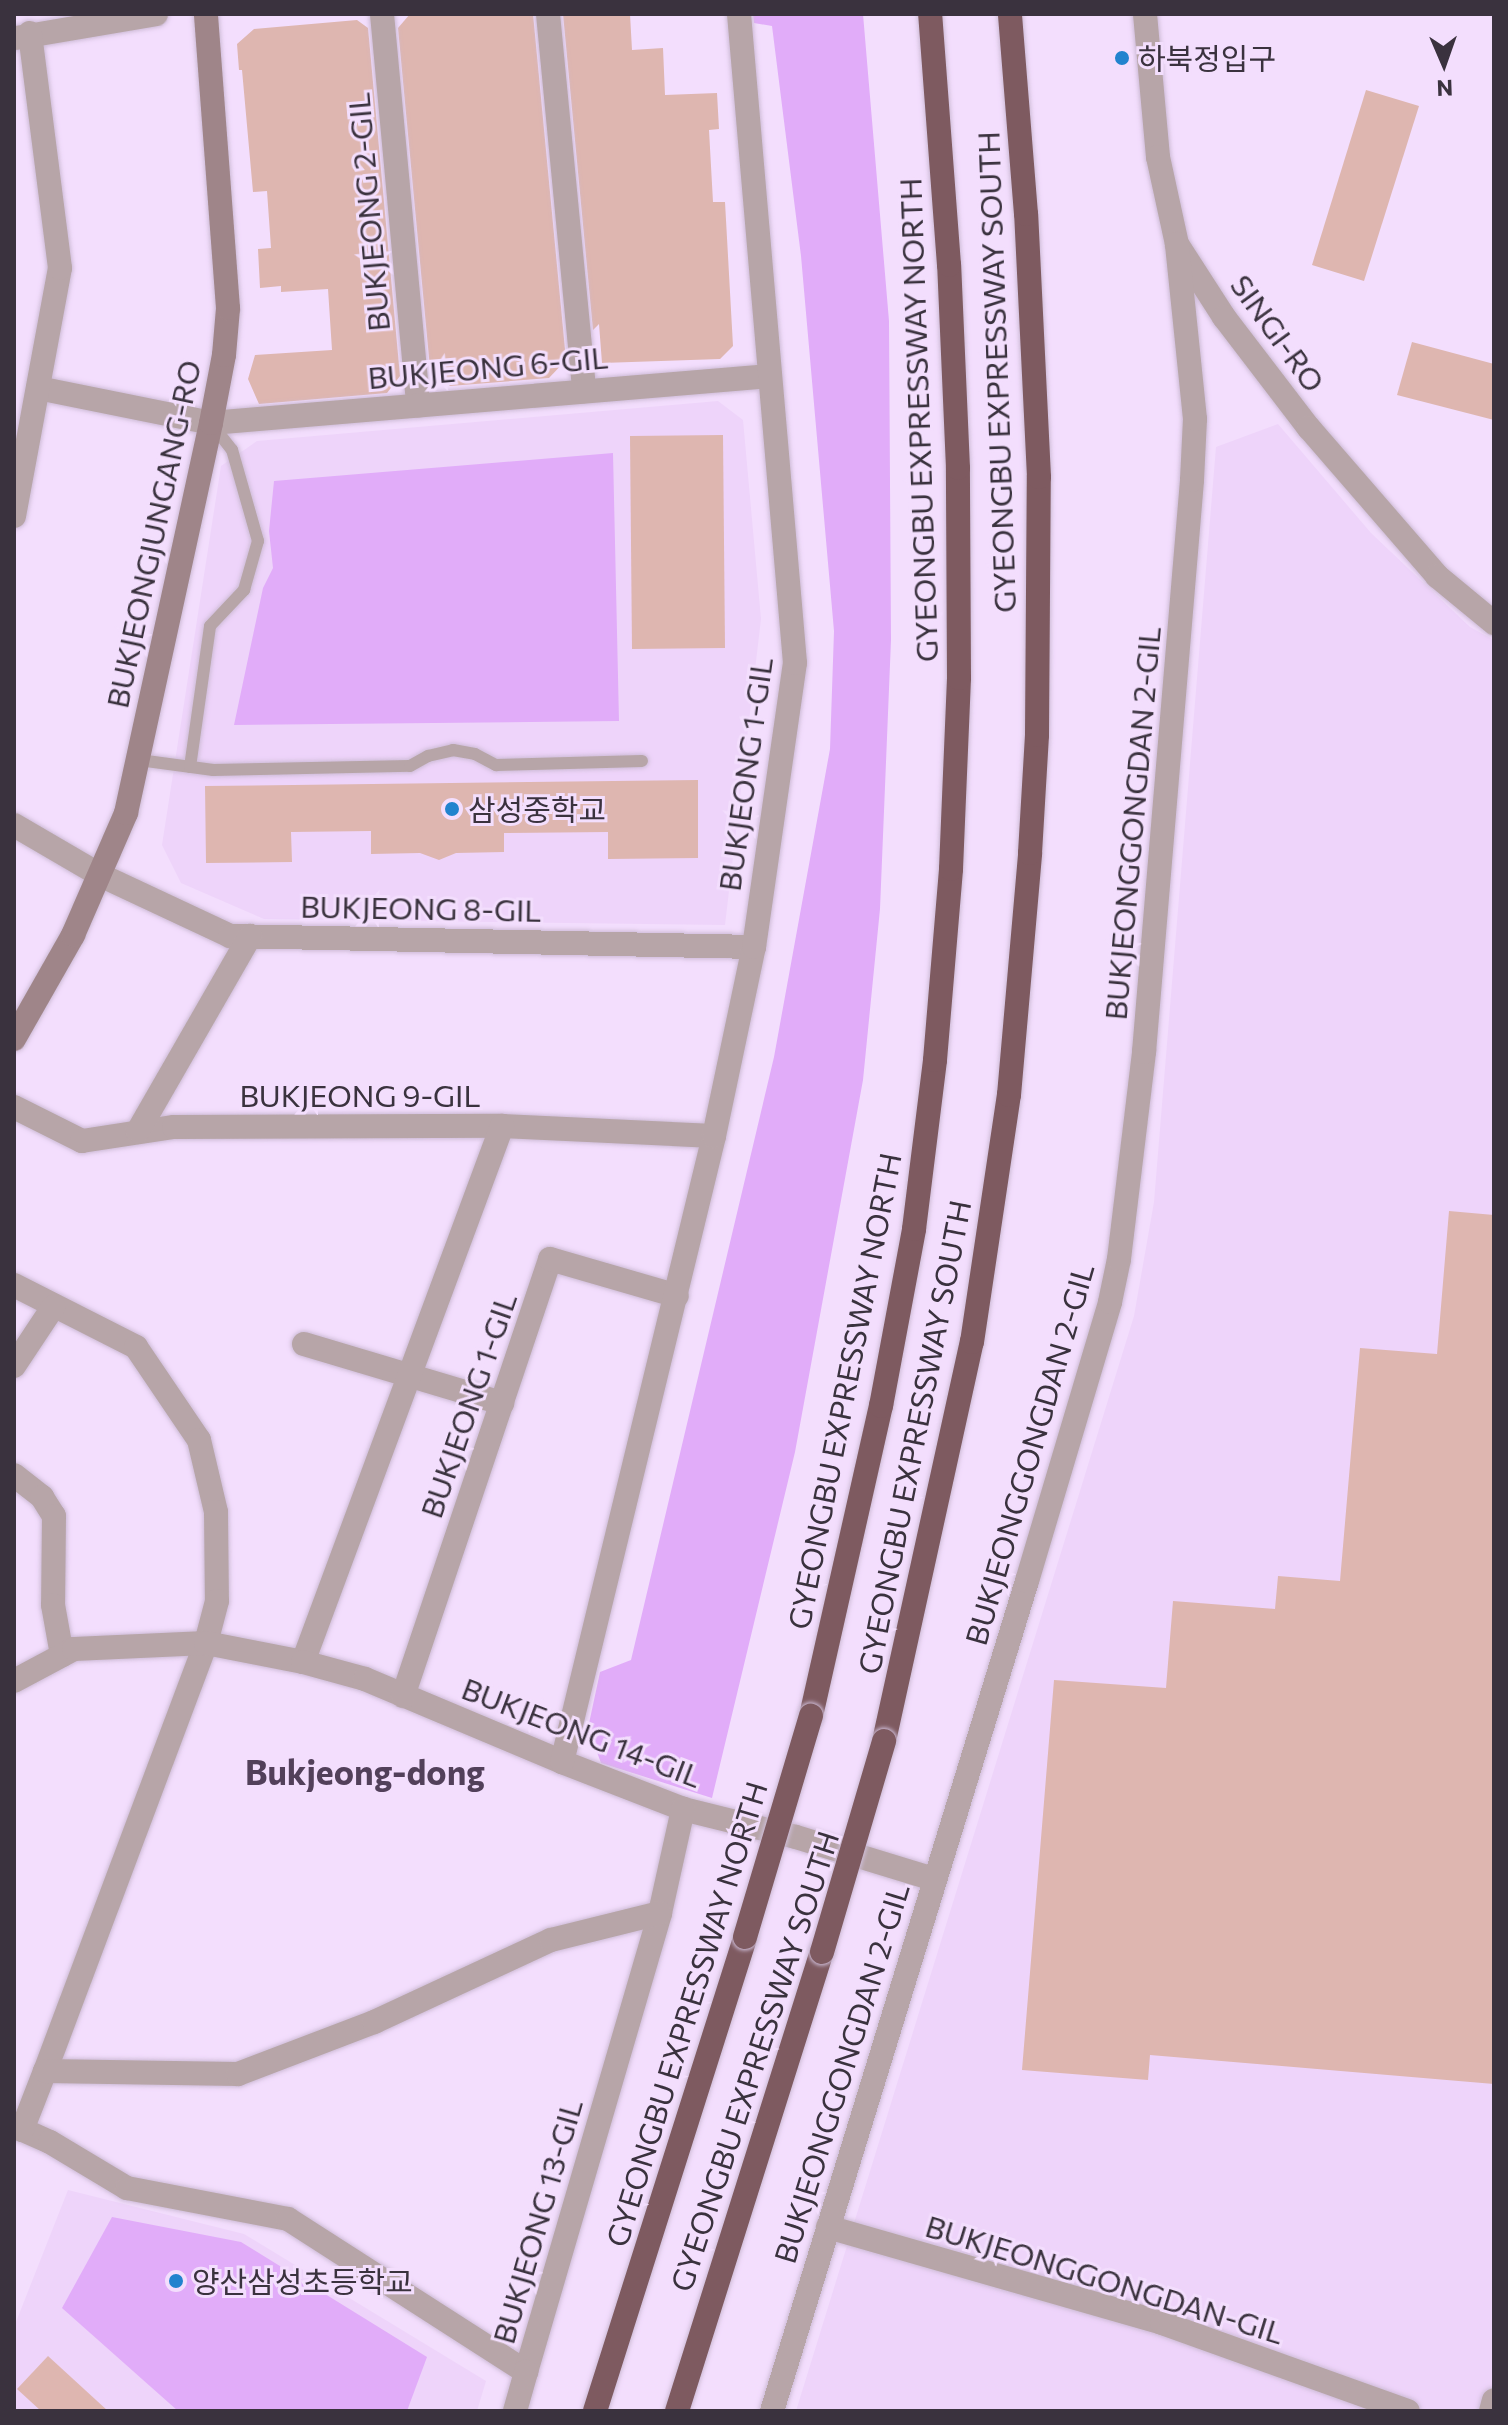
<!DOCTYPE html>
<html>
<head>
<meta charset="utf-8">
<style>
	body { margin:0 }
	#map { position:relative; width:1508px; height:2425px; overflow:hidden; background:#f3defd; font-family:Commissioner,"Noto Sans KR",sans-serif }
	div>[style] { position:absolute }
	.built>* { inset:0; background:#eed4fa }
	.green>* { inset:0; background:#e1acf9 }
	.building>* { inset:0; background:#deb6b0 }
	.roads { filter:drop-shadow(0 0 2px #cebcd7) drop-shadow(0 0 2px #cebcd7) }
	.lane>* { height:12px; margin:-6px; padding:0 6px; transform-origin:6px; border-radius:6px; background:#b7a5a8 }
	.street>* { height:24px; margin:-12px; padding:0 12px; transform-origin:12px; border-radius:12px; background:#b7a5a8 }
	.secondary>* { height:24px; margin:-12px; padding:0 12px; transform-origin:12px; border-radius:12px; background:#9f8589 }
	.highway>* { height:24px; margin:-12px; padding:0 12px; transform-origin:12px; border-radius:12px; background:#7e5a60 }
	.bridges { filter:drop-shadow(0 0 2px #cebcd7) drop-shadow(0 0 2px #cebcd7) }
	.highway-bridge>* { height:24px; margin:-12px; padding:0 12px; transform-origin:12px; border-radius:12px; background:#7e5a60 }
	.dots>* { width:22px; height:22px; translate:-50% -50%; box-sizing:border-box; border:4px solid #f3defd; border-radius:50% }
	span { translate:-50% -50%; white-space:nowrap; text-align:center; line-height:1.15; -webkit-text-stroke:6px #f3defd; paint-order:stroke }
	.poi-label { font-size:30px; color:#3a323e }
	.left { translate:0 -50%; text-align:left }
	.street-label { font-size:30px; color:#3a323e }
	.quarter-label { font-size:34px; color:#52405a; font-weight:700 }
	.frame { position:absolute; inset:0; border:16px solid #3a323e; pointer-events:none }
	.north { position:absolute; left:1404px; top:24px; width:80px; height:80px; -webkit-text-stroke:6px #f3defd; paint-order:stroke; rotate:178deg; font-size:22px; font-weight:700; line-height:32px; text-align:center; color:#3a323e }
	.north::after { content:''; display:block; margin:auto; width:28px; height:36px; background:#3a323e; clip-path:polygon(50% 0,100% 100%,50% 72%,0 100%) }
</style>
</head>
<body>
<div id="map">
	<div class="built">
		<i style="clip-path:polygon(718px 401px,743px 420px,761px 619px,725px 925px,264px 919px,181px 883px,162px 845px,221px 466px,257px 441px)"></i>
		<i style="clip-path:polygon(1278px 424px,1371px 533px,1470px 627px,1494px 640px,1494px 2411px,796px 2411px,1134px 1316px,1154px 1202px,1216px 447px)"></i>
		<i style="clip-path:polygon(68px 2190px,244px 2234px,486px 2381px,477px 2411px,14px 2411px,14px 2327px)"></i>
	</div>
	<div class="green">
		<i style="clip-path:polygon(753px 14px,863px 14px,889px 321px,891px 640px,880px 909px,863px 1080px,795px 1452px,712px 1798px,601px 1763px,588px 1728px,600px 1672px,631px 1660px,774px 1057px,830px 749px,834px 631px,801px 256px,772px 26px,754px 23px)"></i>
		<i style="clip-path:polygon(613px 453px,619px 721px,234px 725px,263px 588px,273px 568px,269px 531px,274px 481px)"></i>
		<i style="clip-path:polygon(112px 2217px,241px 2242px,427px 2357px,407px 2411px,178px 2411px,62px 2308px)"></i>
	</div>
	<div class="building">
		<i style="clip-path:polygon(410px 14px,533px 14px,566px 360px,549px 378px,450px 386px,430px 368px,398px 28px)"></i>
		<i style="clip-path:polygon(563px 14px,630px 14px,632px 50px,663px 48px,665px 95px,717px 93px,719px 129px,709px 130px,713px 202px,725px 202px,733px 346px,720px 359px,602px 363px,599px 324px,593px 330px)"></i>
		<i style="clip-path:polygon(357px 20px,368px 28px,400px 376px,387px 393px,259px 404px,248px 379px,255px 355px,332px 350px,328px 289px,281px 292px,281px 286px,260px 288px,258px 249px,271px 248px,267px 191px,253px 192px,242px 70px,239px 70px,237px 44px,254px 29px)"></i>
		<i style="clip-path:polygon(1366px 90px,1419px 106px,1364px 281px,1312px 265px)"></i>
		<i style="clip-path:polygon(1412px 342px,1494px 364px,1494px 420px,1397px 395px)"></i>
		<i style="clip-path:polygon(723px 435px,725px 648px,632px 649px,630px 436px)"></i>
		<i style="clip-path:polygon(698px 780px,698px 858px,608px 859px,608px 832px,504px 833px,504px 852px,456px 853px,439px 860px,420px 853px,371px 854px,371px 831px,291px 832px,292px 862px,206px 863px,205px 786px)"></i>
		<i style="clip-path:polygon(1449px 1211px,1494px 1215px,1494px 2084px,1150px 2055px,1148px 2080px,1022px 2070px,1054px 1680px,1166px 1688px,1173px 1601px,1275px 1609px,1278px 1576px,1340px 1581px,1360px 1348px,1437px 1354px)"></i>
		<i style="clip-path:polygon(48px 2356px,108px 2411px,41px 2411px,17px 2389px)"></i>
	</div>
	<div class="roads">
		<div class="lane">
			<i style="left:139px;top:760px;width:75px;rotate:7.7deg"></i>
			<i style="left:213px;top:770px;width:197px;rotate:-1.2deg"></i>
			<i style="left:410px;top:766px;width:21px;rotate:-29deg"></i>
			<i style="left:428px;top:756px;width:26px;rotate:-13deg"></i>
			<i style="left:453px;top:750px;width:22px;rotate:10deg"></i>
			<i style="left:475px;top:754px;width:24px;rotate:28deg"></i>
			<i style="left:496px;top:765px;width:146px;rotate:-1.6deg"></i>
			<i style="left:190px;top:767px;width:142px;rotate:-81.9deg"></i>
			<i style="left:210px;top:626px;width:50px;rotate:-46.6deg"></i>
			<i style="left:244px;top:590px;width:51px;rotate:-74.1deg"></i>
			<i style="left:258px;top:541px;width:95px;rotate:-105.9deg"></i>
			<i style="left:232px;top:450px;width:34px;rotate:-128deg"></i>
		</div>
		<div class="street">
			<i style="left:382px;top:14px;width:393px;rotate:84.7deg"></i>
			<i style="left:548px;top:14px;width:379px;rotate:84.5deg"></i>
			<i style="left:1145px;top:14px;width:144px;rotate:84.8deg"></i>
			<i style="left:1158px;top:157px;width:89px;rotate:77.7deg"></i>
			<i style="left:1177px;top:244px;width:87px;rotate:57.2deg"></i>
			<i style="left:1224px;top:317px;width:140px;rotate:52.6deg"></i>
			<i style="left:1309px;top:428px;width:196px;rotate:49.1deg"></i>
			<i style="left:1437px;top:576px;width:74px;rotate:39.5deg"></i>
			<i style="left:16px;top:38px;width:142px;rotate:-9.7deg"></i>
			<i style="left:38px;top:388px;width:177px;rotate:11.4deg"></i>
			<i style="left:211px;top:423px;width:561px;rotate:-4.81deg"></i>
			<i style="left:14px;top:516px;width:252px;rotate:-79.5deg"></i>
			<i style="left:60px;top:268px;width:237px;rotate:-97.3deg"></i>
			<i style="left:14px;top:825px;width:99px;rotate:30.2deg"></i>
			<i style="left:100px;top:875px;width:144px;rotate:25.1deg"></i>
			<i style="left:230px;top:936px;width:524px;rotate:1.2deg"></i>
			<i style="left:14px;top:1107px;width:76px;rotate:26.6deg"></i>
			<i style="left:82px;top:1141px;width:93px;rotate:-8.7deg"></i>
			<i style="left:174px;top:1127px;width:328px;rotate:-0.2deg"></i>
			<i style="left:502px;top:1126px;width:212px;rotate:2.7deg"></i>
			<i style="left:138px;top:1131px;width:225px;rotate:-60.1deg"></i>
			<i style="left:14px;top:1285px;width:137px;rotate:26.9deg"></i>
			<i style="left:136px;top:1347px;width:112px;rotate:55.9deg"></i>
			<i style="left:199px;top:1440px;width:74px;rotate:76.7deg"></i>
			<i style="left:216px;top:1512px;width:89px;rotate:89.4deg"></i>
			<i style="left:217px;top:1601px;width:43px;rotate:104.7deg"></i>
			<i style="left:206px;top:1643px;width:457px;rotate:110.6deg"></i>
			<i style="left:304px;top:1344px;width:207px;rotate:16.6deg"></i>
			<i style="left:14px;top:1366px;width:71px;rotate:-56.5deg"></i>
			<i style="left:14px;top:1475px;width:36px;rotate:38deg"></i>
			<i style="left:42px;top:1497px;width:22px;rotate:58deg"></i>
			<i style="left:54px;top:1516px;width:89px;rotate:90.6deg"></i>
			<i style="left:53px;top:1605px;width:51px;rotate:79.8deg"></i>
			<i style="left:303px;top:1662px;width:572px;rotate:-69.63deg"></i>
			<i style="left:14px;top:1681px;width:68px;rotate:-28.1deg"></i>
			<i style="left:74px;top:1649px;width:132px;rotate:-2.6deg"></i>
			<i style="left:206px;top:1643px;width:99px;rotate:11.1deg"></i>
			<i style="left:303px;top:1662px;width:64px;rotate:15.3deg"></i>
			<i style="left:365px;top:1679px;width:214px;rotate:22.8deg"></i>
			<i style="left:562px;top:1762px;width:130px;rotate:21.2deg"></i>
			<i style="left:683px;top:1809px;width:116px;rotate:13.9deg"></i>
			<i style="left:796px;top:1837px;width:143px;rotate:17deg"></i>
			<i style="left:403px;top:1696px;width:461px;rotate:-71.4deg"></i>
			<i style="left:550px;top:1259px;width:132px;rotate:16.2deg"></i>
			<i style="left:562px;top:1762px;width:644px;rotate:-76.35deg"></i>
			<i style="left:714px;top:1136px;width:193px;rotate:-78.1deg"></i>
			<i style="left:754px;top:947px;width:287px;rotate:-81.8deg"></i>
			<i style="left:795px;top:663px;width:651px;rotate:-94.93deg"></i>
			<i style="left:14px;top:2126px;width:39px;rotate:24deg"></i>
			<i style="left:50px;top:2142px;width:90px;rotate:30.9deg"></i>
			<i style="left:127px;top:2188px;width:164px;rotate:10.9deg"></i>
			<i style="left:288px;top:2219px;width:283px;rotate:32.7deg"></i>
			<i style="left:526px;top:2372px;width:478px;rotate:-73.7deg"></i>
			<i style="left:660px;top:1913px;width:107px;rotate:-77.5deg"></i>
			<i style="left:22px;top:2130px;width:63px;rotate:-68.7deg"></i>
			<i style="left:45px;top:2071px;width:193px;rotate:0.9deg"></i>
			<i style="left:238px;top:2074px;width:146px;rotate:-20.9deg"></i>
			<i style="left:374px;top:2022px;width:195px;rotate:-24.9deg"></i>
			<i style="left:551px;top:1940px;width:112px;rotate:-13.9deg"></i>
			<i style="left:828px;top:2227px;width:348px;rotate:16deg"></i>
			<i style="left:1162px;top:2323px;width:261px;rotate:19.7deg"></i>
			<i style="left:515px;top:2411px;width:41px;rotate:-74.2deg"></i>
			<i style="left:772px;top:2411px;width:868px;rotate:-72.92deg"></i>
			<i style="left:1027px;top:1581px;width:291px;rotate:-73.4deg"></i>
			<i style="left:1110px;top:1302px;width:44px;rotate:-78.2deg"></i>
			<i style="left:1119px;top:1259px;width:209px;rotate:-83.1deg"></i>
			<i style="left:1144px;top:1052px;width:574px;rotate:-85.2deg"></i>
			<i style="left:1192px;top:480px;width:61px;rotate:-87.2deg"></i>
			<i style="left:1195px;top:419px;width:176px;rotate:-95.9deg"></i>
			<i style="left:1491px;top:2411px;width:11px;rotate:-75deg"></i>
		</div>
		<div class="secondary">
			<i style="left:14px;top:1039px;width:120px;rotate:-60.4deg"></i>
			<i style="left:73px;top:935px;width:133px;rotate:-66.5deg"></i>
			<i style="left:126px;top:813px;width:399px;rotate:-77.7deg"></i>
			<i style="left:211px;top:423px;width:69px;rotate:-79.2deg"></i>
			<i style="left:224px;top:355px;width:47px;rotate:-85.1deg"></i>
			<i style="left:228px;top:308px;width:295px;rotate:-94.3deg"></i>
		</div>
		<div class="highway">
			<i style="left:811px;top:1716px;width:318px;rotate:-77.3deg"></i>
			<i style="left:881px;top:1406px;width:180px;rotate:-79.4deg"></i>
			<i style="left:914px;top:1229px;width:170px;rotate:-82.9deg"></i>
			<i style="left:935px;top:1060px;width:192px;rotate:-85.2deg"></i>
			<i style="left:951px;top:869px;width:191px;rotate:-87.6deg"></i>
			<i style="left:959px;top:678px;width:210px;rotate:-90.3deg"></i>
			<i style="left:958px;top:468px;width:203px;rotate:-92.5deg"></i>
			<i style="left:949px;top:265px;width:252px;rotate:-94.3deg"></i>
			<i style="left:884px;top:1741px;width:409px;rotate:-77.6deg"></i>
			<i style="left:972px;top:1342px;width:250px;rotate:-81.5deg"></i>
			<i style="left:1009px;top:1095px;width:243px;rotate:-85deg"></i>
			<i style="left:1030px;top:853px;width:118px;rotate:-86.6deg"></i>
			<i style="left:1037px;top:735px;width:258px;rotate:-89.6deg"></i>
			<i style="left:1039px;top:477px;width:263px;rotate:-92.8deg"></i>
			<i style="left:1026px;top:214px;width:201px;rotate:-94.6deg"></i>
			<i style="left:595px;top:2411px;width:497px;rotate:-72.4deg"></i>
			<i style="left:677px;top:2411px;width:481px;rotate:-72.5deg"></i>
		</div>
	</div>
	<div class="bridges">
		<div class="highway-bridge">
			<i style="left:745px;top:1937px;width:231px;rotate:-73.4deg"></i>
			<i style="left:822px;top:1952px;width:220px;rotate:-73.6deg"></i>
		</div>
	</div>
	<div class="dots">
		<i style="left:1122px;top:58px;background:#2183ce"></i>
		<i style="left:452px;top:809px;background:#2183ce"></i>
		<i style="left:176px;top:2281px;background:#2183ce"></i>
	</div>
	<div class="poi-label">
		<span class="left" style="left:1138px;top:58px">하북정입구</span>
		<span class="left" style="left:468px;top:809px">삼성중학교</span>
		<span class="left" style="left:192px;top:2281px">양산삼성초등학교</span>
	</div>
	<div class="street-label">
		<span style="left:368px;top:212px;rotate:-95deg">BUKJEONG 2-GIL</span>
		<span style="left:1278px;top:333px;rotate:54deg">SINGI-RO</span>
		<span style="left:488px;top:367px;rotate:-5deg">BUKJEONG 6-GIL</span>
		<span style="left:996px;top:372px;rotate:-92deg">GYEONGBU EXPRESSWAY SOUTH</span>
		<span style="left:918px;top:420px;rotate:-92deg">GYEONGBU EXPRESSWAY NORTH</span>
		<span style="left:153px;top:534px;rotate:-78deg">BUKJEONGJUNGANG-RO</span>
		<span style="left:745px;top:774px;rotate:-82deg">BUKJEONG 1-GIL</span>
		<span style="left:1132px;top:823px;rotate:-85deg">BUKJEONGGONGDAN 2-GIL</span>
		<span style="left:421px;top:908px;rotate:1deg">BUKJEONG 8-GIL</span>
		<span style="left:360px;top:1095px">BUKJEONG 9-GIL</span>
		<span style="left:844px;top:1391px;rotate:-79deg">GYEONGBU EXPRESSWAY NORTH</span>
		<span style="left:468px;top:1405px;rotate:-71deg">BUKJEONG 1-GIL</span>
		<span style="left:914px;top:1437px;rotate:-79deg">GYEONGBU EXPRESSWAY SOUTH</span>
		<span style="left:1029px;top:1454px;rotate:-74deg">BUKJEONGGONGDAN 2-GIL</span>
		<span style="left:582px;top:1732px;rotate:21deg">BUKJEONG 14-GIL</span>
		<span style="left:686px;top:2014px;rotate:-73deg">GYEONGBU EXPRESSWAY NORTH</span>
		<span style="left:754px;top:2061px;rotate:-72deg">GYEONGBU EXPRESSWAY SOUTH</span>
		<span style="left:841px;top:2073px;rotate:-73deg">BUKJEONGGONGDAN 2-GIL</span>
		<span style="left:537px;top:2221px;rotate:-74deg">BUKJEONG 13-GIL</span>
		<span style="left:1105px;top:2279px;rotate:17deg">BUKJEONGGONGDAN-GIL</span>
	</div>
	<div class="quarter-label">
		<span style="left:365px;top:1772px">Bukjeong-dong</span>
	</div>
	<div class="frame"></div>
	<div class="north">N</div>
</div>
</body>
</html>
